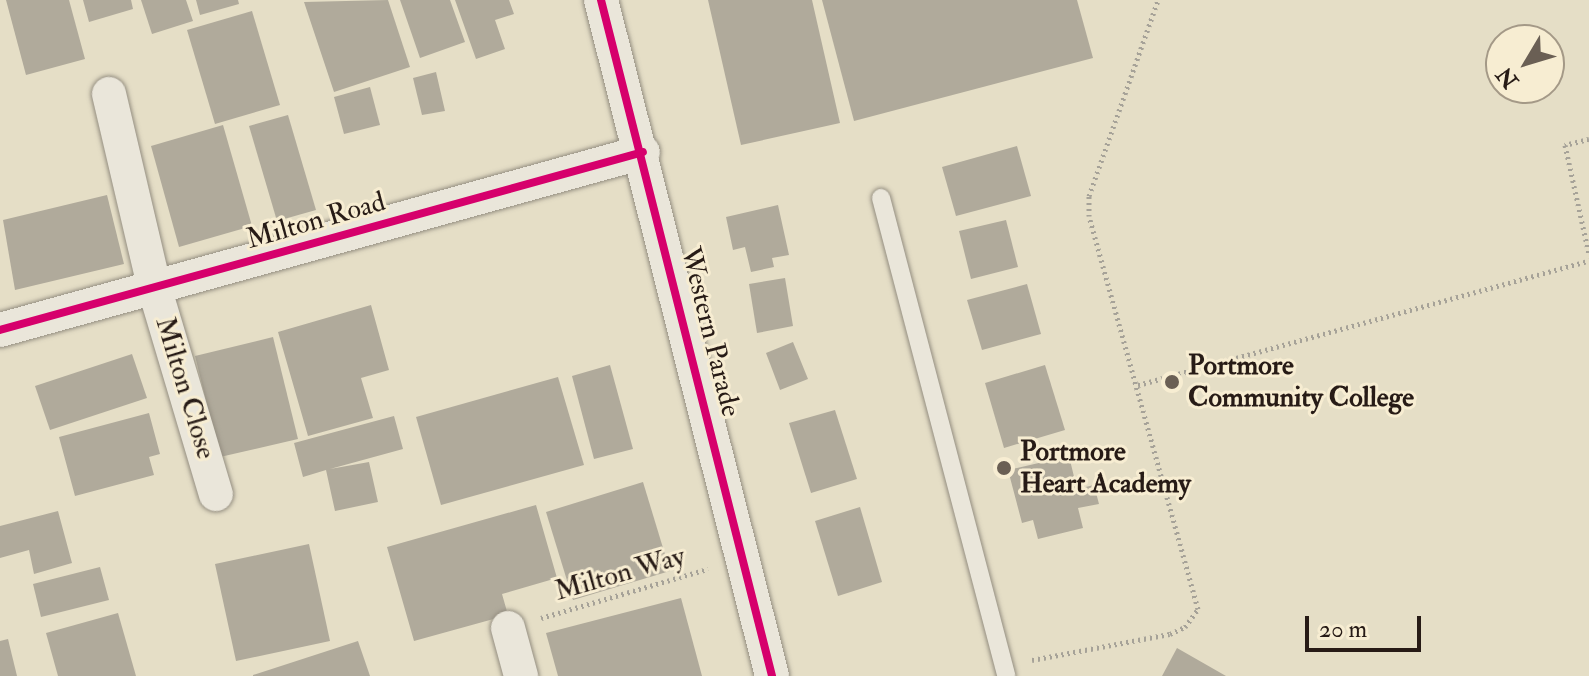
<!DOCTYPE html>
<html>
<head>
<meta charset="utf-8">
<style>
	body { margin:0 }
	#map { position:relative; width:1589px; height:676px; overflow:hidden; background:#e5dec6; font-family:"IM FELL Double Pica",serif }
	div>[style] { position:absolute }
	.building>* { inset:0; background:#b0aa9b }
	.path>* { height:5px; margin-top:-2.5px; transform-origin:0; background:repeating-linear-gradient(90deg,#a6a298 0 2px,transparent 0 6px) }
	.roads { filter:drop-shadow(0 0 2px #948e81) drop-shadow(0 0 2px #948e81) }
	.lane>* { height:18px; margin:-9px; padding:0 9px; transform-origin:9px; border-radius:9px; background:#eae6da }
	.street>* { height:34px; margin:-17px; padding:0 17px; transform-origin:17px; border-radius:17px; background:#eae6da }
	.cycleway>* { height:8px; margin:-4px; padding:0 4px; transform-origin:4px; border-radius:4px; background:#d6006c }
	.dots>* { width:22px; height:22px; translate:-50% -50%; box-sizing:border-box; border:4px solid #f7edd2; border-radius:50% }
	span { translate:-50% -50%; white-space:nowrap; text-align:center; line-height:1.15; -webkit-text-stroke:6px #f7edd2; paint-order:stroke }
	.street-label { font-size:28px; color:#271b16 }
	.poi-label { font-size:28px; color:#271b16; font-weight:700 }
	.left { translate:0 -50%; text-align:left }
	.north { position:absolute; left:1485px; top:24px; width:80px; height:80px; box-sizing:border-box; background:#f7edd2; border:2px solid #a49987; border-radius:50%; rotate:232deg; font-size:22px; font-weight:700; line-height:32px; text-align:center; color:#271b16 }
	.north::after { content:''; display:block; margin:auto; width:28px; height:36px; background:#6a5f54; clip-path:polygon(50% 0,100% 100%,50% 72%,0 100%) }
	.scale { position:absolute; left:1305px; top:616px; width:116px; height:36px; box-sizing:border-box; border:4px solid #271b16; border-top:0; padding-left:10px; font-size:24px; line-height:28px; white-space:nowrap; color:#271b16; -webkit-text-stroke:6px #f7edd2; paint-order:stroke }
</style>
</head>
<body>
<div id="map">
	<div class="building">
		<i style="clip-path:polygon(6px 0,69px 0,85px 59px,26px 75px)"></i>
		<i style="clip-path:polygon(83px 0,131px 0,133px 9px,89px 22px)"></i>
		<i style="clip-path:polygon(141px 0,186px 0,193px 21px,152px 34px)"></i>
		<i style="clip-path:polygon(196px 0,238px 0,239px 4px,200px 15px)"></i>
		<i style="clip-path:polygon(388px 0,410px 67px,334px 92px,304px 2px)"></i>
		<i style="clip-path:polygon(400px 0,450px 0,465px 42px,420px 58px)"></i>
		<i style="clip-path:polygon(455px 0,509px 0,514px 14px,495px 20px,505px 49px,476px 59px)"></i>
		<i style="clip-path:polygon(708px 0,812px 0,840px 123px,741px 145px)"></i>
		<i style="clip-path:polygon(822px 0,1077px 0,1093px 58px,854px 121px)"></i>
		<i style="clip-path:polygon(252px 11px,280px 105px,215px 124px,187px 30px)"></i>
		<i style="clip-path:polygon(436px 72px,445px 111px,422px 115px,413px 78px)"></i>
		<i style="clip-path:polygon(370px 87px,380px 125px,344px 134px,334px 97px)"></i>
		<i style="clip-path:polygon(288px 115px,316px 210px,277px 221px,249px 126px)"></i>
		<i style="clip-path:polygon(223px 125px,252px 226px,179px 247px,151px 146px)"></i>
		<i style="clip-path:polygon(1017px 146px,1031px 196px,956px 216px,942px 167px)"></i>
		<i style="clip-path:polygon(107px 195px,124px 264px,15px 290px,3px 220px)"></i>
		<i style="clip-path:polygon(778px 205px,789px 255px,772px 258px,774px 267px,751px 272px,745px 247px,733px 250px,726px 217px)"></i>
		<i style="clip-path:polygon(1006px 220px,1018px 267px,971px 279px,959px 231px)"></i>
		<i style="clip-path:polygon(785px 278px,793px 326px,757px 333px,749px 284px)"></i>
		<i style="clip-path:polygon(1027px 284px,1041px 334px,982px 350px,967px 300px)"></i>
		<i style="clip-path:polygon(371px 305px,389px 370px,361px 378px,373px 418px,308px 436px,278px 332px)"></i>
		<i style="clip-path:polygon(273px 337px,298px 439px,220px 457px,195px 356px)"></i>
		<i style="clip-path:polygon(793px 342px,808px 379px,780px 390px,766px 353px)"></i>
		<i style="clip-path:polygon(132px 354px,147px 398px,50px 430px,35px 386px)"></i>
		<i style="clip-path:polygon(610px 365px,633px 449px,594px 459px,572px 376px)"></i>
		<i style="clip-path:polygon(1045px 365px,1065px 430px,1004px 448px,985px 383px)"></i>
		<i style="clip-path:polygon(558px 377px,584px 465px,441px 505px,416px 417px)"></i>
		<i style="clip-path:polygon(835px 410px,857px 479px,811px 493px,789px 423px)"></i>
		<i style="clip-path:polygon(149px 413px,160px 454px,149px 457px,154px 475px,75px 496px,59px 437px)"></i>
		<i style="clip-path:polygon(394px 416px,403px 449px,330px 469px,369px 462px,378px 502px,335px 511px,326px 470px,303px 477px,294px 443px)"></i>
		<i style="clip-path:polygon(1069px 456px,1077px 489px,1094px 485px,1099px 504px,1078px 508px,1083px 528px,1038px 539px,1033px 520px,1022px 523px,1008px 470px)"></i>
		<i style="clip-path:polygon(643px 482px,670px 571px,573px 600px,546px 512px)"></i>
		<i style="clip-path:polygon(536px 505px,557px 578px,502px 594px,508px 615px,414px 641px,387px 547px)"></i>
		<i style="clip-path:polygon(860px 507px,882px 582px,838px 596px,815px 521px)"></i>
		<i style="clip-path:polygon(58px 511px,72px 563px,34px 574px,29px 550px,0 558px,0 526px)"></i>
		<i style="clip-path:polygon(309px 544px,330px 641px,236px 661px,215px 564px)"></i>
		<i style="clip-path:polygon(100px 567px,109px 600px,41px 617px,33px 584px)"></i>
		<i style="clip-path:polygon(681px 598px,702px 676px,558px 676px,546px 633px)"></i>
		<i style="clip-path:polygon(118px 613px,136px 676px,58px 676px,46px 633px)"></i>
		<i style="clip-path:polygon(8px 639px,17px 676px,0 676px,0 641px)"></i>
		<i style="clip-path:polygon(358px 641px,370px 676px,253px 676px,253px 675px)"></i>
		<i style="clip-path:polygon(1177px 648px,1226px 676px,1162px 676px)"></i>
	</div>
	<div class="path">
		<i style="left:1589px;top:139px;width:25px;rotate:166deg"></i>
		<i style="left:1565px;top:145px;width:112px;rotate:77.6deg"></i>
		<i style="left:1138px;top:385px;width:468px;rotate:-15.4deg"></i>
		<i style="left:541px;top:618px;width:174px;rotate:-16.4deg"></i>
		<i style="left:1032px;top:660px;width:140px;rotate:-10.7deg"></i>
		<i style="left:1170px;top:634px;width:17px;rotate:-25deg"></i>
		<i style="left:1185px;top:627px;width:22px;rotate:-54deg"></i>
		<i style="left:1198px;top:609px;width:408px;rotate:-105.5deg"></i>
		<i style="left:1089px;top:216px;width:20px;rotate:-90deg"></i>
		<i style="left:1089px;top:196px;width:208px;rotate:-70.6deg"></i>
	</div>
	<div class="roads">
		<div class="lane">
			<i style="left:881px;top:198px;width:494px;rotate:75.3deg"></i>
		</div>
		<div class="street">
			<i style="left:601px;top:0;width:697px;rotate:75.8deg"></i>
			<i style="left:109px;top:94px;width:201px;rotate:76.8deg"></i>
			<i style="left:155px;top:290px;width:213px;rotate:73.4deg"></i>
			<i style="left:0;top:330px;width:667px;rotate:-15.47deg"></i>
			<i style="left:508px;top:628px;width:50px;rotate:74.8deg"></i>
		</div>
	</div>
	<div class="cycleway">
		<i style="left:601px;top:0;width:697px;rotate:75.8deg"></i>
		<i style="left:0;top:330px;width:667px;rotate:-15.47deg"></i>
	</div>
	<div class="dots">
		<i style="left:1172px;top:382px;background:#6a5f54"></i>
		<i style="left:1004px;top:468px;background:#6a5f54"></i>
	</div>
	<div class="street-label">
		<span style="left:316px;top:221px;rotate:-16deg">Milton Road</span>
		<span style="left:710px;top:332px;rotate:76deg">Western Parade</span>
		<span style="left:185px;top:388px;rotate:73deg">Milton Close</span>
		<span style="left:620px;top:574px;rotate:-16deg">Milton Way</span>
	</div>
	<div class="poi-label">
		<span class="left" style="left:1188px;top:382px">Portmore<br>Community College</span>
		<span class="left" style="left:1020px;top:468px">Portmore<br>Heart Academy</span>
	</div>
	<div class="north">N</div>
	<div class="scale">20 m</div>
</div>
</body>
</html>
